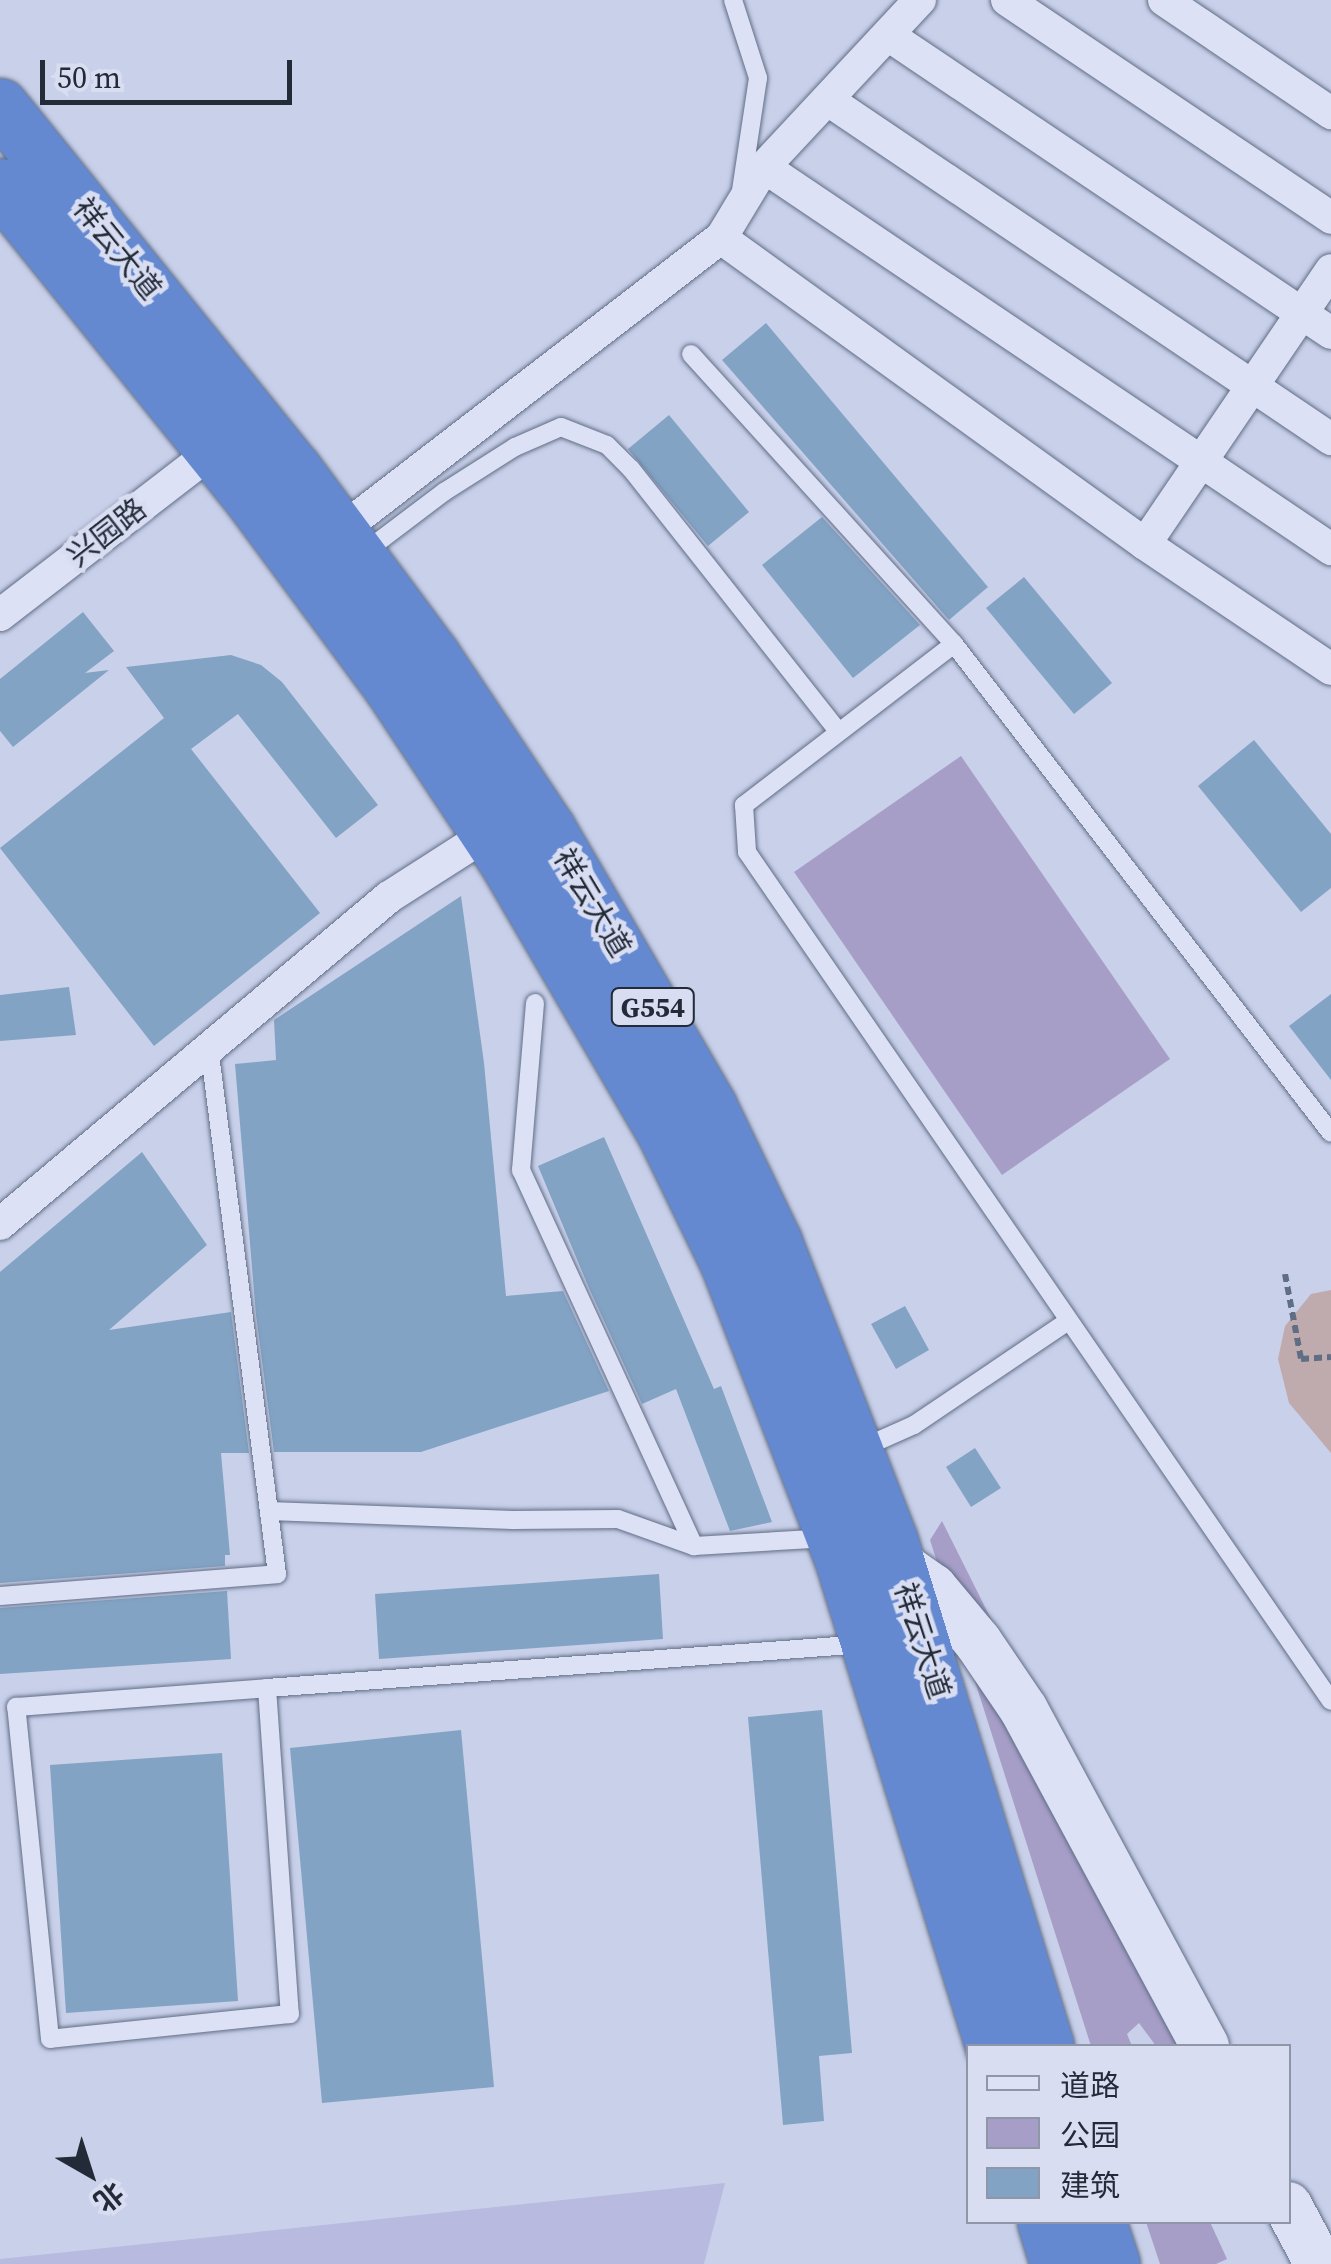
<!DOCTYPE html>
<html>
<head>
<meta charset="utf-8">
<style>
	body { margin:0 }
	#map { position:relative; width:1331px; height:2264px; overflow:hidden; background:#c9d0ea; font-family:"Source Serif 4","Noto Sans SC",serif }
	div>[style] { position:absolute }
	.farmland>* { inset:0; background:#b8badf }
	.green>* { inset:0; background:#a79ec8 }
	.water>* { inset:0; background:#bfaaae }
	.building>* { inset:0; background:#83a3c4 }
	.path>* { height:6px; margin-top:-3px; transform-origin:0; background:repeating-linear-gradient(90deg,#606e85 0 8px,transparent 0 13px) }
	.roads { filter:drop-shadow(0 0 2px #606e85) drop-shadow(0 0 2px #606e85) }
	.lane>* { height:18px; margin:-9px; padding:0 9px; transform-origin:9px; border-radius:9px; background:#dce1f6 }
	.street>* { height:32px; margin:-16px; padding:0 16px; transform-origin:16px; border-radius:16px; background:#dce1f6 }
	.secondary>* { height:48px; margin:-24px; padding:0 24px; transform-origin:24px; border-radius:24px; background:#dce1f6 }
	.highway>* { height:55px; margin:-27.5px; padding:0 27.5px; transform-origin:27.5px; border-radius:27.5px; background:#6489d0 }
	span { translate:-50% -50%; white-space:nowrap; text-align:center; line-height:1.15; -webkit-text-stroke:9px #d8ddf2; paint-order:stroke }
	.shield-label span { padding:2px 8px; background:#d8ddf2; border:2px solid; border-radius:8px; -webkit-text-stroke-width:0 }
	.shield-label { font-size:28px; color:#222b37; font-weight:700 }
	.street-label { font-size:30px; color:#222b37 }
	.legend { position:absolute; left:966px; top:2044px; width:325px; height:180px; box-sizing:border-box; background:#d8ddf2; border:2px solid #8f96a7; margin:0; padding:12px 18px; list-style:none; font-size:30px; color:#222b37 }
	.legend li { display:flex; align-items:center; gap:20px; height:50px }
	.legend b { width:50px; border:2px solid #8f96a7 }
	.north { position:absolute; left:40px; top:2124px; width:100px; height:100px; -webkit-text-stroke:8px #d8ddf2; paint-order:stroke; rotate:141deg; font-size:28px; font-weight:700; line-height:40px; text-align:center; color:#222b37 }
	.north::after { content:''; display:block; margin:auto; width:35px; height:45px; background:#222b37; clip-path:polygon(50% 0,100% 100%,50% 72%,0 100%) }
	.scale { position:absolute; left:40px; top:60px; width:252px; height:45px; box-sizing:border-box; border:5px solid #222b37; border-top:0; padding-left:12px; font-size:30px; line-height:35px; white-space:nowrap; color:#222b37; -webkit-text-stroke:8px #d8ddf2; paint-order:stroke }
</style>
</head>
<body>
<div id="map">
	<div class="farmland">
		<i style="clip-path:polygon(725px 2183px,704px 2264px,0 2264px,0 2259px)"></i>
	</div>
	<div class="green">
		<i style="clip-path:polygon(961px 756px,1170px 1059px,1002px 1175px,794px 872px)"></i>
		<i style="clip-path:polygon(942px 1521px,1095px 1827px,1203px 2046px,1156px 2046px,1139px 2023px,1127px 2034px,1132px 2046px,1091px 2046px,930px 1540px)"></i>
		<i style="clip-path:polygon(1146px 2222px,1210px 2222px,1227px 2259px,1216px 2264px,1160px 2264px)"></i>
	</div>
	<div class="water">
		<i style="clip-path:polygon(1331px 1290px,1331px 1453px,1289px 1403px,1278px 1359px,1285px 1326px,1311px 1294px)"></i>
	</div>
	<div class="building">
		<i style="clip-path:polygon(766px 323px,988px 587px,949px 620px,722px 360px)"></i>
		<i style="clip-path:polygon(669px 415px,749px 512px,708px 546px,628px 449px)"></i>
		<i style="clip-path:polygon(822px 517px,920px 625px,853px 678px,762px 565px)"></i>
		<i style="clip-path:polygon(1024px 577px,1112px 683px,1074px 714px,986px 608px)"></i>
		<i style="clip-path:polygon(83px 612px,114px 651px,85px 673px,109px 670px,13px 747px,0 731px,0 679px)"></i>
		<i style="clip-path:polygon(231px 655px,261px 665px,282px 682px,378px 805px,336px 838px,238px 714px,191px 749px,320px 913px,154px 1046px,0 848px,164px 718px,126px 667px)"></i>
		<i style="clip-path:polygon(1254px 740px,1331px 834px,1331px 888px,1301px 912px,1198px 786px)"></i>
		<i style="clip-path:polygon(461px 896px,484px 1063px,506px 1296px,563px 1291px,609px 1391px,421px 1452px,274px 1452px,256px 1315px,235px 1064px,276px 1060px,274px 1020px)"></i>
		<i style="clip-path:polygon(69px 987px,76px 1035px,0 1041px,0 995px)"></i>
		<i style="clip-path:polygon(1331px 994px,1331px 1080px,1289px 1026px)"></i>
		<i style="clip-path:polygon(604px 1137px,714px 1389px,721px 1386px,772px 1522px,730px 1531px,676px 1389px,642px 1404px,589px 1288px,538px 1166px)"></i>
		<i style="clip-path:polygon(142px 1152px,207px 1245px,109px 1330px,231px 1312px,249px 1453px,221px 1453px,230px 1555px,225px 1555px,225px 1566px,0 1583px,0 1272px)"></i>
		<i style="clip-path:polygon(905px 1306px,929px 1350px,896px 1369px,871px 1324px)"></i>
		<i style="clip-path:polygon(975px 1448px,1001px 1488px,971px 1507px,946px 1467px)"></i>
		<i style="clip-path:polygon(659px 1574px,663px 1639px,379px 1659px,375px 1594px)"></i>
		<i style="clip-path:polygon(227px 1591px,231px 1659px,0 1674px,0 1608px)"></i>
		<i style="clip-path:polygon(822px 1710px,852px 2053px,819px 2056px,824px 2121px,783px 2125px,748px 1717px)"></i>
		<i style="clip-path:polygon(461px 1730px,494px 2087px,322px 2103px,290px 1748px)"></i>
		<i style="clip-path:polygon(222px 1753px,238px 2001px,66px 2013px,50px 1765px)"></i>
	</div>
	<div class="path">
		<i style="left:1285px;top:1274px;width:86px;rotate:79.3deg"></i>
		<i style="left:1301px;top:1359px;width:30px;rotate:-4deg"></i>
	</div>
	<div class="roads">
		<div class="lane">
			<i style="left:733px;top:0;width:82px;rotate:72.2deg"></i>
			<i style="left:758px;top:78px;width:113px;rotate:98.6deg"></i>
			<i style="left:691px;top:354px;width:391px;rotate:47.8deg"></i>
			<i style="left:954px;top:644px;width:617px;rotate:52.37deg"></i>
			<i style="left:362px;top:554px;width:103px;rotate:-37.1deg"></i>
			<i style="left:444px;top:492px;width:84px;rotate:-32.4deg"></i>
			<i style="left:515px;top:447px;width:50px;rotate:-23.5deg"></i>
			<i style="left:561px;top:427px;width:49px;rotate:21.4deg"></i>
			<i style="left:607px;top:445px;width:34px;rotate:45deg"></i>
			<i style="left:631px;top:469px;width:334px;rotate:51.7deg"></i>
			<i style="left:954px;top:644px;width:265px;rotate:142.5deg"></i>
			<i style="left:744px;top:805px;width:47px;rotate:86.3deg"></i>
			<i style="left:747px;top:852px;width:1030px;rotate:55.48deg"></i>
			<i style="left:535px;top:1003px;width:168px;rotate:94.8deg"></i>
			<i style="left:521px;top:1170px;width:414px;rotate:65.3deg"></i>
			<i style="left:860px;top:1449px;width:59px;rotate:-24deg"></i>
			<i style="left:914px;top:1425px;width:186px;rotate:-34deg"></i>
			<i style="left:269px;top:1511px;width:244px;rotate:2.1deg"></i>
			<i style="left:513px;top:1520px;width:105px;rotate:-0.5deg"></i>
			<i style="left:618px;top:1519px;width:81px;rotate:19.6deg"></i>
			<i style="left:694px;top:1546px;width:135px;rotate:-3.4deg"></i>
			<i style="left:0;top:1596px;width:278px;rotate:-4.5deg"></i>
			<i style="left:277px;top:1574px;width:531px;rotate:-97.35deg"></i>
			<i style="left:267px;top:1688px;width:327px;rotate:86deg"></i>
			<i style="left:290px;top:2014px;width:241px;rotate:174.1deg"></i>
			<i style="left:50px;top:2039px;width:334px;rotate:-95.8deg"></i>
			<i style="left:16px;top:1707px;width:252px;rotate:-4.3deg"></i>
			<i style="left:267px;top:1688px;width:600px;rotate:-4.21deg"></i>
		</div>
		<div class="street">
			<i style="left:1007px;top:0;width:391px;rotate:33.9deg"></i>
			<i style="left:1164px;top:0;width:202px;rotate:34.1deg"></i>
			<i style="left:888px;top:35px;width:534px;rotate:33.93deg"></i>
			<i style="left:828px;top:100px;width:607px;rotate:33.98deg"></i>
			<i style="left:764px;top:167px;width:684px;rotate:33.97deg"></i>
			<i style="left:721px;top:238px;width:523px;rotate:35.82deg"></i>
			<i style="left:1145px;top:544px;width:224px;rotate:33.9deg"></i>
			<i style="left:340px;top:531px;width:481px;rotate:-37.6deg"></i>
			<i style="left:721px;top:238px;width:83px;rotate:-58.8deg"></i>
			<i style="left:764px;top:167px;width:229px;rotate:-47deg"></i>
			<i style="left:1145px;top:544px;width:331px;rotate:-55.8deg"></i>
			<i style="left:0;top:615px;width:270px;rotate:-37.6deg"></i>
			<i style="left:0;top:1224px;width:508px;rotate:-40.05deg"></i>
			<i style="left:389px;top:897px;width:119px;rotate:-32.6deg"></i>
		</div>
		<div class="secondary">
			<i style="left:897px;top:1563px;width:44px;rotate:34.8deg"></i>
			<i style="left:933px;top:1588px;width:70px;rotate:50.2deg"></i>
			<i style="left:978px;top:1642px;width:82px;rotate:55.9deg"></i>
			<i style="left:1024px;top:1710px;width:382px;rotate:61.7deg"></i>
			<i style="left:1288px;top:2206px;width:66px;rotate:61.9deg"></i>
		</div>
		<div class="highway">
			<i style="left:0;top:106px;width:468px;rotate:51.1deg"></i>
			<i style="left:294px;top:470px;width:232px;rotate:53.4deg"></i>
			<i style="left:432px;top:656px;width:209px;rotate:56.3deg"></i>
			<i style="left:548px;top:830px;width:320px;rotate:59.8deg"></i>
			<i style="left:709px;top:1107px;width:150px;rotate:64.3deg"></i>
			<i style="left:774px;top:1242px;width:321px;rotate:68.8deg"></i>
			<i style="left:890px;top:1541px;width:529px;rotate:72.83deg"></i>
			<i style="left:0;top:186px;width:405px;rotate:51.1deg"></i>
			<i style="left:254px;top:501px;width:230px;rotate:53.5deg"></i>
			<i style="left:391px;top:686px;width:206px;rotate:56.5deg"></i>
			<i style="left:505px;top:858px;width:316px;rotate:59.8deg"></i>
			<i style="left:664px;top:1131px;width:147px;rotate:64.1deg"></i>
			<i style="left:728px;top:1263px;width:316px;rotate:68.9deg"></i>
			<i style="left:842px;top:1558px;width:511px;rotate:72.81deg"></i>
			<i style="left:1045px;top:2222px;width:44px;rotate:72.8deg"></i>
			<i style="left:1098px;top:2222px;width:44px;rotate:71.6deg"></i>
		</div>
	</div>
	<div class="shield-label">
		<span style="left:653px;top:1007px">G554</span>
	</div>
	<div class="street-label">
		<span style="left:117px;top:249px;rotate:51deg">祥云大道</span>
		<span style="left:107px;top:533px;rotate:-38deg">兴园路</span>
		<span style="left:592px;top:903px;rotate:59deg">祥云大道</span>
		<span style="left:922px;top:1641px;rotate:72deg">祥云大道</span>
	</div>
	<ul class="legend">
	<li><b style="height:12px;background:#dce1f6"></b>道路</li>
	<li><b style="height:28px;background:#a79ec8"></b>公园</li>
	<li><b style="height:28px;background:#83a3c4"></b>建筑</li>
	</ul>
	<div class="north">北</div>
	<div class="scale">50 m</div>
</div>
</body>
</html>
